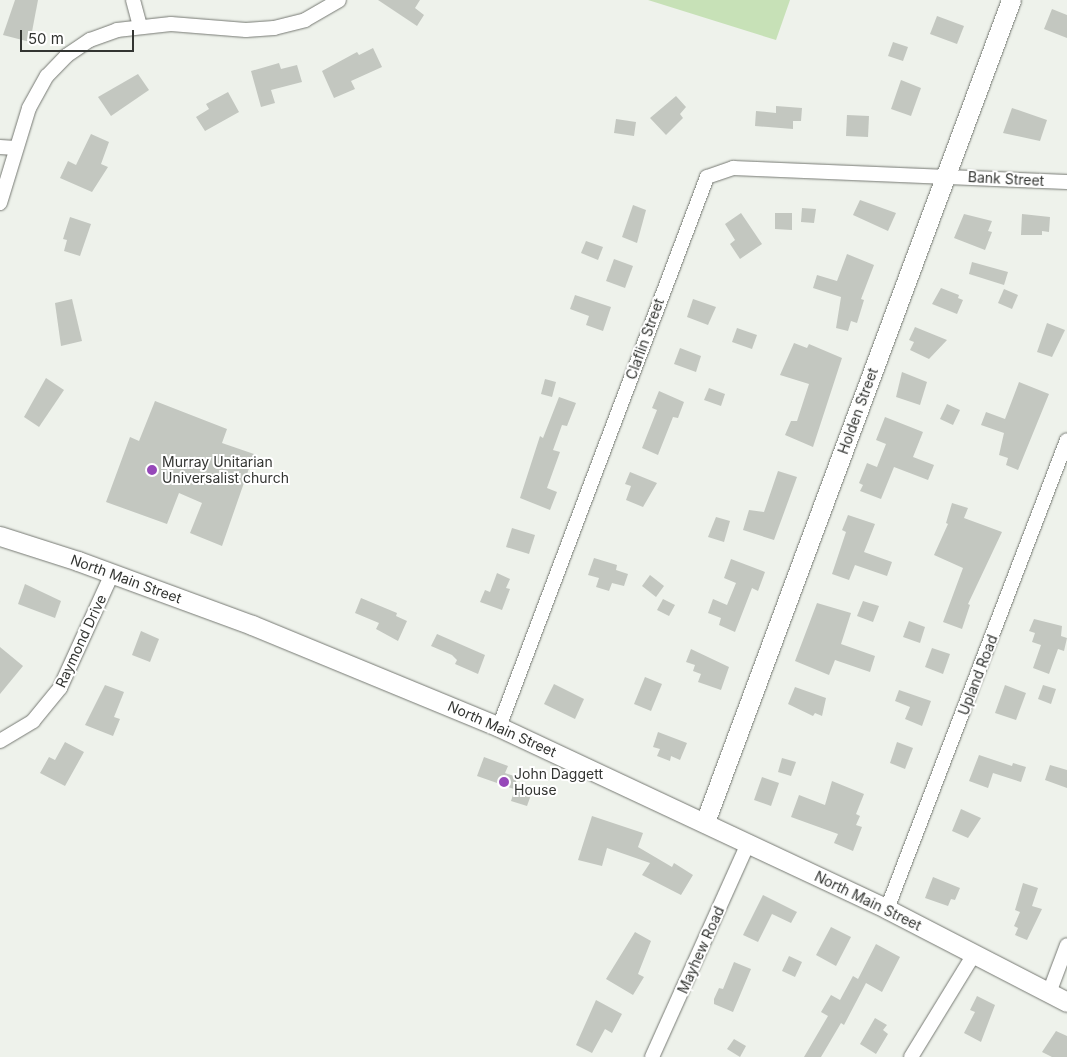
<!DOCTYPE html>
<html>
<head>
<meta charset="utf-8">
<style>
	body { margin:0 }
	#map { position:relative; width:1067px; height:1057px; overflow:hidden; background:#eef2eb; font-family:Inter,sans-serif }
	div>[style] { position:absolute }
	.green>* { inset:0; background:#c7e1b7 }
	.building>* { inset:0; background:#c3c7c0 }
	.roads { filter:drop-shadow(0 0 1px #767973) drop-shadow(0 0 1px #767973) }
	.street>* { height:14px; margin:-7px; padding:0 7px; transform-origin:7px; border-radius:7px; background:#fff }
	.secondary>* { height:19px; margin:-9.5px; padding:0 9.5px; transform-origin:9.5px; border-radius:9.5px; background:#fff }
	.dots>* { width:14px; height:14px; translate:-50% -50%; box-sizing:border-box; border:2px solid #fff; border-radius:50% }
	span { translate:-50% -50%; white-space:nowrap; text-align:center; line-height:1.15; -webkit-text-stroke:4px #fff; paint-order:stroke }
	.street-label { font-size:14px; color:#333532 }
	.poi-label { font-size:14px; color:#333532 }
	.left { translate:0 -50%; text-align:left }
	.scale { position:absolute; left:20px; top:30px; width:114px; height:22px; box-sizing:border-box; border:2px solid #333532; border-top:0; padding-left:6px; font-size:15px; line-height:18px; white-space:nowrap; color:#333532; -webkit-text-stroke:4px #fff; paint-order:stroke }
</style>
</head>
<body>
<div id="map">
	<div class="green">
		<i style="clip-path:polygon(648px 0,790px 0,776px 40px)"></i>
	</div>
	<div class="building">
		<i style="clip-path:polygon(15px 0,38px 0,30px 42px,3px 35px)"></i>
		<i style="clip-path:polygon(378px 0,420px 0,415px 8px,424px 15px,417px 26px)"></i>
		<i style="clip-path:polygon(1052px 9px,1067px 15px,1067px 38px,1044px 29px)"></i>
		<i style="clip-path:polygon(937px 16px,964px 26px,957px 44px,930px 34px)"></i>
		<i style="clip-path:polygon(893px 42px,908px 47px,903px 61px,888px 56px)"></i>
		<i style="clip-path:polygon(373px 48px,382px 67px,351px 81px,355px 89px,334px 98px,322px 71px,357px 52px,359px 55px)"></i>
		<i style="clip-path:polygon(279px 63px,281px 69px,297px 65px,302px 82px,271px 90px,275px 103px,261px 107px,251px 71px)"></i>
		<i style="clip-path:polygon(138px 74px,149px 90px,111px 116px,98px 97px)"></i>
		<i style="clip-path:polygon(901px 80px,921px 88px,911px 116px,891px 109px)"></i>
		<i style="clip-path:polygon(228px 92px,239px 112px,205px 131px,196px 117px,209px 109px,206px 104px)"></i>
		<i style="clip-path:polygon(676px 96px,686px 107px,680px 114px,683px 118px,666px 135px,650px 118px)"></i>
		<i style="clip-path:polygon(776px 106px,802px 108px,801px 121px,793px 121px,793px 129px,755px 126px,756px 111px,776px 113px)"></i>
		<i style="clip-path:polygon(1012px 108px,1047px 120px,1040px 141px,1003px 133px)"></i>
		<i style="clip-path:polygon(847px 115px,869px 116px,868px 137px,846px 136px)"></i>
		<i style="clip-path:polygon(616px 119px,636px 122px,634px 136px,614px 133px)"></i>
		<i style="clip-path:polygon(91px 134px,109px 142px,101px 164px,108px 167px,92px 192px,60px 178px,68px 161px,76px 165px)"></i>
		<i style="clip-path:polygon(860px 200px,896px 213px,888px 231px,853px 215px)"></i>
		<i style="clip-path:polygon(633px 205px,646px 210px,637px 243px,622px 237px)"></i>
		<i style="clip-path:polygon(802px 208px,816px 209px,814px 223px,801px 222px)"></i>
		<i style="clip-path:polygon(741px 213px,762px 244px,740px 259px,730px 244px,735px 240px,725px 224px)"></i>
		<i style="clip-path:polygon(775px 213px,792px 213px,792px 230px,775px 229px)"></i>
		<i style="clip-path:polygon(964px 214px,992px 221px,988px 231px,992px 232px,985px 250px,954px 238px)"></i>
		<i style="clip-path:polygon(1022px 214px,1050px 217px,1049px 232px,1042px 231px,1042px 235px,1021px 235px)"></i>
		<i style="clip-path:polygon(70px 217px,91px 224px,80px 256px,64px 251px,67px 240px,63px 239px)"></i>
		<i style="clip-path:polygon(586px 241px,603px 247px,598px 260px,581px 253px)"></i>
		<i style="clip-path:polygon(847px 254px,874px 265px,861px 299px,864px 300px,857px 323px,851px 321px,848px 331px,836px 328px,841px 297px,813px 288px,817px 275px,837px 281px)"></i>
		<i style="clip-path:polygon(614px 259px,633px 266px,625px 288px,606px 281px)"></i>
		<i style="clip-path:polygon(972px 262px,1008px 272px,1004px 285px,969px 274px)"></i>
		<i style="clip-path:polygon(941px 288px,959px 295px,958px 298px,963px 300px,957px 314px,932px 304px)"></i>
		<i style="clip-path:polygon(1004px 289px,1018px 295px,1012px 309px,998px 303px)"></i>
		<i style="clip-path:polygon(575px 295px,611px 307px,603px 331px,586px 325px,589px 316px,570px 309px)"></i>
		<i style="clip-path:polygon(72px 299px,82px 341px,61px 346px,55px 303px)"></i>
		<i style="clip-path:polygon(693px 299px,716px 307px,708px 325px,687px 317px)"></i>
		<i style="clip-path:polygon(1047px 323px,1065px 330px,1052px 357px,1037px 352px)"></i>
		<i style="clip-path:polygon(915px 327px,947px 340px,929px 359px,910px 350px,914px 342px,909px 340px)"></i>
		<i style="clip-path:polygon(737px 328px,757px 335px,752px 349px,732px 342px)"></i>
		<i style="clip-path:polygon(794px 343px,807px 348px,809px 344px,842px 358px,813px 447px,785px 435px,791px 421px,797px 421px,809px 384px,780px 375px)"></i>
		<i style="clip-path:polygon(680px 348px,701px 356px,696px 372px,674px 364px)"></i>
		<i style="clip-path:polygon(902px 372px,927px 382px,920px 405px,896px 397px)"></i>
		<i style="clip-path:polygon(46px 378px,64px 390px,39px 427px,24px 417px)"></i>
		<i style="clip-path:polygon(545px 379px,556px 382px,552px 397px,541px 394px)"></i>
		<i style="clip-path:polygon(1019px 382px,1049px 394px,1018px 470px,1006px 465px,1008px 458px,999px 455px,1004px 433px,981px 425px,986px 412px,1005px 419px)"></i>
		<i style="clip-path:polygon(709px 388px,725px 394px,721px 406px,704px 400px)"></i>
		<i style="clip-path:polygon(659px 391px,684px 402px,678px 418px,673px 417px,658px 455px,642px 448px,657px 410px,652px 408px)"></i>
		<i style="clip-path:polygon(559px 397px,576px 403px,567px 426px,562px 425px,553px 450px,560px 452px,547px 488px,557px 492px,550px 510px,520px 498px,540px 436px,543px 438px)"></i>
		<i style="clip-path:polygon(155px 401px,227px 429px,222px 443px,254px 454px,222px 546px,190px 533px,202px 503px,179px 493px,167px 524px,106px 502px,130px 437px,139px 441px)"></i>
		<i style="clip-path:polygon(947px 404px,960px 410px,953px 425px,940px 419px)"></i>
		<i style="clip-path:polygon(885px 417px,923px 432px,913px 457px,934px 465px,928px 480px,894px 467px,881px 499px,860px 491px,863px 485px,859px 483px,867px 463px,877px 467px,886px 444px,876px 440px)"></i>
		<i style="clip-path:polygon(778px 471px,797px 477px,774px 540px,743px 530px,749px 510px,764px 512px)"></i>
		<i style="clip-path:polygon(630px 472px,657px 483px,643px 507px,626px 500px,631px 486px,625px 484px)"></i>
		<i style="clip-path:polygon(952px 503px,968px 508px,964px 518px,1002px 532px,968px 604px,970px 605px,962px 629px,943px 622px,963px 568px,934px 555px,948px 524px,946px 523px)"></i>
		<i style="clip-path:polygon(848px 515px,875px 524px,864px 552px,892px 562px,887px 576px,855px 565px,849px 580px,832px 574px,846px 532px,842px 530px)"></i>
		<i style="clip-path:polygon(716px 517px,730px 521px,724px 542px,708px 537px)"></i>
		<i style="clip-path:polygon(512px 528px,535px 535px,529px 554px,506px 547px)"></i>
		<i style="clip-path:polygon(594px 558px,617px 565px,616px 570px,628px 574px,624px 586px,612px 583px,609px 591px,596px 587px,599px 578px,588px 575px)"></i>
		<i style="clip-path:polygon(731px 559px,765px 572px,758px 591px,752px 588px,735px 632px,719px 625px,721px 618px,708px 613px,713px 599px,727px 605px,736px 583px,724px 578px)"></i>
		<i style="clip-path:polygon(497px 573px,510px 579px,506px 588px,510px 589px,502px 610px,480px 602px,485px 590px,490px 592px)"></i>
		<i style="clip-path:polygon(650px 575px,664px 586px,656px 597px,642px 586px)"></i>
		<i style="clip-path:polygon(25px 584px,61px 601px,55px 618px,18px 604px)"></i>
		<i style="clip-path:polygon(361px 598px,397px 613px,396px 616px,407px 621px,398px 641px,376px 629px,379px 623px,355px 613px)"></i>
		<i style="clip-path:polygon(663px 599px,675px 605px,669px 616px,657px 610px)"></i>
		<i style="clip-path:polygon(863px 601px,879px 606px,873px 622px,857px 616px)"></i>
		<i style="clip-path:polygon(817px 603px,851px 613px,841px 644px,875px 656px,870px 672px,835px 660px,829px 675px,795px 661px)"></i>
		<i style="clip-path:polygon(1034px 619px,1062px 626px,1061px 636px,1067px 638px,1064px 651px,1058px 649px,1049px 674px,1033px 668px,1041px 645px,1032px 642px,1035px 633px,1029px 631px)"></i>
		<i style="clip-path:polygon(909px 621px,925px 627px,920px 643px,903px 637px)"></i>
		<i style="clip-path:polygon(141px 631px,159px 639px,150px 662px,132px 655px)"></i>
		<i style="clip-path:polygon(437px 634px,485px 655px,478px 674px,455px 664px,457px 660px,452px 655px,431px 646px)"></i>
		<i style="clip-path:polygon(0 647px,23px 666px,0 694px)"></i>
		<i style="clip-path:polygon(932px 648px,950px 654px,943px 674px,925px 667px)"></i>
		<i style="clip-path:polygon(691px 649px,729px 667px,721px 690px,698px 682px,701px 674px,693px 671px,695px 665px,686px 662px)"></i>
		<i style="clip-path:polygon(645px 677px,662px 684px,651px 711px,634px 704px)"></i>
		<i style="clip-path:polygon(554px 684px,584px 699px,575px 719px,544px 704px)"></i>
		<i style="clip-path:polygon(105px 685px,124px 692px,114px 717px,120px 719px,113px 736px,85px 725px)"></i>
		<i style="clip-path:polygon(1005px 685px,1026px 693px,1016px 720px,995px 713px)"></i>
		<i style="clip-path:polygon(1043px 685px,1056px 689px,1051px 704px,1038px 699px)"></i>
		<i style="clip-path:polygon(795px 687px,826px 698px,822px 716px,815px 713px,813px 716px,788px 704px)"></i>
		<i style="clip-path:polygon(899px 690px,931px 701px,922px 726px,905px 719px,910px 707px,895px 701px)"></i>
		<i style="clip-path:polygon(658px 732px,687px 743px,680px 760px,671px 756px,670px 761px,657px 756px,660px 749px,653px 747px)"></i>
		<i style="clip-path:polygon(65px 742px,84px 752px,65px 786px,40px 773px,49px 757px,55px 760px)"></i>
		<i style="clip-path:polygon(897px 742px,913px 748px,905px 769px,890px 763px)"></i>
		<i style="clip-path:polygon(979px 755px,1012px 766px,1013px 763px,1026px 767px,1021px 782px,993px 773px,988px 788px,969px 781px)"></i>
		<i style="clip-path:polygon(484px 757px,508px 766px,505px 773px,517px 777px,514px 789px,477px 776px)"></i>
		<i style="clip-path:polygon(782px 758px,796px 762px,791px 776px,778px 772px)"></i>
		<i style="clip-path:polygon(1050px 765px,1067px 770px,1067px 788px,1045px 780px)"></i>
		<i style="clip-path:polygon(762px 777px,779px 783px,771px 806px,754px 800px)"></i>
		<i style="clip-path:polygon(832px 781px,864px 794px,856px 814px,860px 816px,856px 825px,862px 827px,853px 851px,834px 843px,838px 834px,791px 817px,799px 795px,825px 805px)"></i>
		<i style="clip-path:polygon(516px 786px,532px 792px,527px 806px,511px 801px)"></i>
		<i style="clip-path:polygon(961px 809px,981px 818px,968px 838px,952px 831px)"></i>
		<i style="clip-path:polygon(592px 816px,643px 833px,638px 847px,672px 867px,674px 863px,693px 875px,681px 895px,642px 875px,650px 863px,607px 848px,602px 866px,578px 860px)"></i>
		<i style="clip-path:polygon(933px 877px,960px 888px,955px 900px,951px 899px,948px 906px,925px 898px)"></i>
		<i style="clip-path:polygon(1023px 883px,1038px 888px,1032px 906px,1042px 909px,1027px 940px,1015px 935px,1018px 928px,1014px 926px,1020px 912px,1015px 910px)"></i>
		<i style="clip-path:polygon(763px 895px,797px 912px,791px 923px,772px 914px,758px 942px,743px 935px)"></i>
		<i style="clip-path:polygon(831px 927px,851px 937px,836px 966px,816px 955px)"></i>
		<i style="clip-path:polygon(635px 932px,651px 941px,638px 974px,644px 977px,633px 995px,606px 979px)"></i>
		<i style="clip-path:polygon(876px 944px,900px 957px,882px 992px,866px 983px,844px 1025px,841px 1023px,821px 1057px,804px 1057px,828px 1016px,821px 1012px,831px 995px,840px 1000px,853px 976px,858px 979px)"></i>
		<i style="clip-path:polygon(789px 956px,802px 962px,795px 977px,782px 971px)"></i>
		<i style="clip-path:polygon(734px 962px,751px 969px,733px 1012px,714px 1004px,714px 999px,719px 988px,723px 989px)"></i>
		<i style="clip-path:polygon(977px 996px,995px 1005px,981px 1042px,964px 1033px,975px 1012px,970px 1010px)"></i>
		<i style="clip-path:polygon(596px 1000px,622px 1014px,612px 1033px,605px 1029px,592px 1053px,576px 1045px)"></i>
		<i style="clip-path:polygon(875px 1018px,887px 1025px,883px 1030px,888px 1034px,876px 1054px,860px 1044px)"></i>
		<i style="clip-path:polygon(1056px 1031px,1067px 1036px,1067px 1057px,1052px 1057px,1042px 1052px)"></i>
		<i style="clip-path:polygon(734px 1039px,746px 1046px,740px 1057px,727px 1049px)"></i>
	</div>
	<div class="roads">
		<div class="street">
			<i style="left:133px;top:0;width:27px;rotate:75deg"></i>
			<i style="left:0;top:147px;width:15px;rotate:4deg"></i>
			<i style="left:0;top:203px;width:99px;rotate:-73deg"></i>
			<i style="left:29px;top:108px;width:37px;rotate:-61deg"></i>
			<i style="left:47px;top:76px;width:28px;rotate:-46deg"></i>
			<i style="left:66px;top:56px;width:29px;rotate:-34deg"></i>
			<i style="left:90px;top:40px;width:29px;rotate:-20deg"></i>
			<i style="left:117px;top:30px;width:54px;rotate:-6.3deg"></i>
			<i style="left:171px;top:24px;width:75px;rotate:4.6deg"></i>
			<i style="left:246px;top:30px;width:28px;rotate:-4deg"></i>
			<i style="left:274px;top:28px;width:32px;rotate:-14deg"></i>
			<i style="left:305px;top:20px;width:39px;rotate:-30deg"></i>
			<i style="left:499px;top:727px;width:588px;rotate:-69.28deg"></i>
			<i style="left:707px;top:177px;width:28px;rotate:-19deg"></i>
			<i style="left:733px;top:168px;width:334px;rotate:2.4deg"></i>
			<i style="left:0;top:741px;width:39px;rotate:-31deg"></i>
			<i style="left:33px;top:721px;width:43px;rotate:-50.7deg"></i>
			<i style="left:60px;top:688px;width:125px;rotate:-65.5deg"></i>
			<i style="left:887px;top:909px;width:502px;rotate:-69deg"></i>
			<i style="left:1049px;top:993px;width:51px;rotate:-69.4deg"></i>
			<i style="left:652px;top:1057px;width:235px;rotate:-65.8deg"></i>
			<i style="left:911px;top:1057px;width:121px;rotate:-58.5deg"></i>
		</div>
		<div class="secondary">
			<i style="left:0;top:536px;width:82px;rotate:17.8deg"></i>
			<i style="left:78px;top:561px;width:185px;rotate:20.2deg"></i>
			<i style="left:252px;top:625px;width:267px;rotate:22.4deg"></i>
			<i style="left:499px;top:727px;width:429px;rotate:25.1deg"></i>
			<i style="left:887px;top:909px;width:203px;rotate:27.3deg"></i>
			<i style="left:705px;top:822px;width:877px;rotate:-69.58deg"></i>
		</div>
	</div>
	<div class="dots">
		<i style="left:152px;top:470px;background:#9648b9"></i>
		<i style="left:504px;top:782px;background:#9648b9"></i>
	</div>
	<div class="street-label">
		<span style="left:1006px;top:179px;rotate:3deg">Bank Street</span>
		<span style="left:645px;top:339px;rotate:-70deg">Claflin Street</span>
		<span style="left:858px;top:411px;rotate:-70deg">Holden Street</span>
		<span style="left:126px;top:579px;rotate:20deg">North Main Street</span>
		<span style="left:81px;top:641px;rotate:-65deg">Raymond Drive</span>
		<span style="left:978px;top:675px;rotate:-69deg">Upland Road</span>
		<span style="left:502px;top:729px;rotate:24deg">North Main Street</span>
		<span style="left:868px;top:901px;rotate:26deg">North Main Street</span>
		<span style="left:701px;top:950px;rotate:-66deg">Mayhew Road</span>
	</div>
	<div class="poi-label">
		<span class="left" style="left:162px;top:470px">Murray Unitarian<br>Universalist church</span>
		<span class="left" style="left:514px;top:782px">John Daggett<br>House</span>
	</div>
	<div class="scale">50 m</div>
</div>
</body>
</html>
